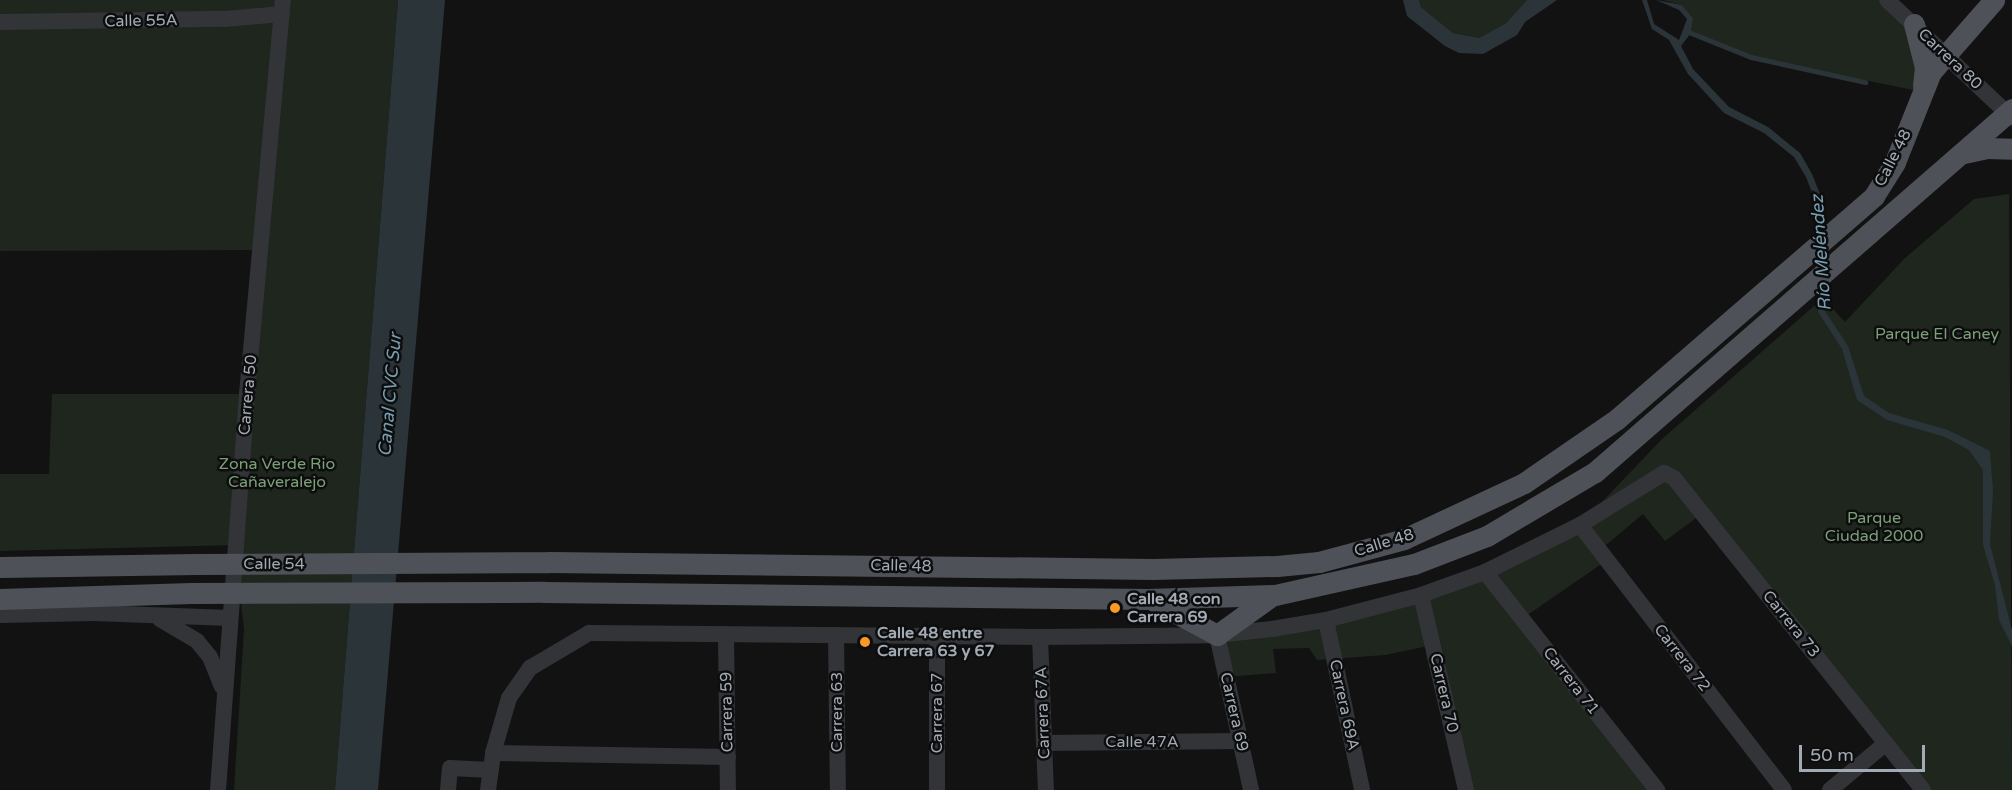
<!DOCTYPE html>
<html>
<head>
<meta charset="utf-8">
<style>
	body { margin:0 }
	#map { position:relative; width:2012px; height:790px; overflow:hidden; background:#121213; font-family:"Varela Round",sans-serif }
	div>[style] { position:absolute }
	.green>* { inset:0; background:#1e261e }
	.water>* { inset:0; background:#2a3439 }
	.stream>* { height:5px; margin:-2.5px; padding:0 2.5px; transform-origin:2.5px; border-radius:2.5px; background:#2a3439 }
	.minor>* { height:16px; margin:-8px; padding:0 8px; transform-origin:8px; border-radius:8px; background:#323438 }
	.major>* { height:21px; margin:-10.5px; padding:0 10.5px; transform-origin:10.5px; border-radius:10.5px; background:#4e5157 }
	.major-bridge>* { height:21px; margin:-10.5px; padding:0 10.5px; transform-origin:10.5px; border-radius:10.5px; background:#4e5157 }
	.dots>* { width:16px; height:16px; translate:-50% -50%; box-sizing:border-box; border:3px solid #0d0d0e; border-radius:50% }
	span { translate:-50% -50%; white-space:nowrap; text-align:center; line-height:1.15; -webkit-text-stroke:5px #0d0d0e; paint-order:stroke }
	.street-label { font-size:16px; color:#a2aab4 }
	.park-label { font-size:16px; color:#7aa078 }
	.poi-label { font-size:16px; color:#a2aab4; font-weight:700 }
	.left { translate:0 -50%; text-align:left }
	.water-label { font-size:18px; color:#779db1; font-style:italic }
	.scale { position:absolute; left:1799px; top:745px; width:126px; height:27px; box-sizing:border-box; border:3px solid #a2aab4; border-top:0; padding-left:8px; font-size:18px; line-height:21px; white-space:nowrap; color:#a2aab4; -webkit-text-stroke:4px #0d0d0e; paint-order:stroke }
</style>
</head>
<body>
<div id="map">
	<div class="green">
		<i style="clip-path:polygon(0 0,398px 0,335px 790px,234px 790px,244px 630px,235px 545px,0 551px,0 474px,49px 474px,52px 394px,247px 394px,261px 250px,0 251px)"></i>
		<i style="clip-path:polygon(1419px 0,1527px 0,1506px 23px,1479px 38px,1453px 33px,1421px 7px)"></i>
		<i style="clip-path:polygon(1663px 0,1887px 0,1914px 24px,1923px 92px,1751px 57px,1691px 33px,1693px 18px,1682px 5px)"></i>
		<i style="clip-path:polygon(2009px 194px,2012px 790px,1923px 790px,1703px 513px,1665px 541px,1643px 514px,1600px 550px,1607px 560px,1522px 619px,1657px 790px,1466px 790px,1433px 645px,1385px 655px,1317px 660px,1309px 648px,1273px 649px,1276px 673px,1226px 677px,1217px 635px,1421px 595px,1580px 525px,1662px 439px,1823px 298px,1845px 322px,1905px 258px,1974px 199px)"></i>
	</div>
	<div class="water">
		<i style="clip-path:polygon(398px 0,445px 0,378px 790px,335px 790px)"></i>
		<i style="clip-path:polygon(1403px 0,1419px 0,1421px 7px,1453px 33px,1479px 38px,1506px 23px,1527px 0,1557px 0,1525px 22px,1517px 35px,1483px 54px,1459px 53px,1445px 46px,1407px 16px)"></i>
		<i style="clip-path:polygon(1642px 0,1647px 0,1654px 24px,1679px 40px,1687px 19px,1679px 10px,1656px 0,1682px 5px,1693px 18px,1691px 33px,1681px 46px,1693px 69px,1729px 107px,1768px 127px,1800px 153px,1812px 174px,1822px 199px,1829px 261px,1825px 311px,1848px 346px,1864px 396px,1889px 413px,1948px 430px,1990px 451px,1993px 491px,1990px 544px,2012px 630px,2012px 646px,1999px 620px,1995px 585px,1983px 545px,1983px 470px,1969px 450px,1945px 437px,1887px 420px,1857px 400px,1842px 349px,1818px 312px,1822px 261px,1815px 200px,1806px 177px,1794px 157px,1764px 133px,1724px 113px,1688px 74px,1669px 40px,1652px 29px)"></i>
	</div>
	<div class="stream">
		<i style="left:1691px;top:33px;width:65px;rotate:21.8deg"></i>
		<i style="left:1751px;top:57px;width:117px;rotate:12.4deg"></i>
	</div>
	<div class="minor">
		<i style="left:1887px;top:0;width:172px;rotate:43.3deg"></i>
		<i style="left:0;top:22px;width:225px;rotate:-0.8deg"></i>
		<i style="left:225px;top:19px;width:57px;rotate:-5deg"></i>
		<i style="left:1580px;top:525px;width:334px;rotate:52.4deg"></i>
		<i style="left:1485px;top:572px;width:278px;rotate:51.7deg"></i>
		<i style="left:1421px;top:595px;width:200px;rotate:77deg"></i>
		<i style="left:0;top:615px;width:94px;rotate:-1.2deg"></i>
		<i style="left:94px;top:613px;width:136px;rotate:2.1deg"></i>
		<i style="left:160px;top:619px;width:43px;rotate:30.7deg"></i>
		<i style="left:197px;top:641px;width:21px;rotate:51deg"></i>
		<i style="left:210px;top:657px;width:32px;rotate:68deg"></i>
		<i style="left:1326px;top:620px;width:174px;rotate:78deg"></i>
		<i style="left:726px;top:634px;width:156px;rotate:89.3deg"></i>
		<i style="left:836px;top:635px;width:155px;rotate:89.3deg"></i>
		<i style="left:1217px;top:635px;width:159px;rotate:77.6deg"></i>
		<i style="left:1040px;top:637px;width:153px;rotate:87.8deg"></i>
		<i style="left:1044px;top:743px;width:197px;rotate:-0.6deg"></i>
		<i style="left:493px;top:753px;width:235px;rotate:1deg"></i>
		<i style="left:218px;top:790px;width:397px;rotate:-85.8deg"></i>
		<i style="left:247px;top:394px;width:396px;rotate:-84.8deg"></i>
		<i style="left:448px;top:790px;width:22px;rotate:-85deg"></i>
		<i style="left:450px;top:768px;width:41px;rotate:2.8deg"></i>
		<i style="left:488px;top:790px;width:37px;rotate:-82deg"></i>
		<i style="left:493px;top:753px;width:57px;rotate:-73.8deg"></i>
		<i style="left:509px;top:698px;width:37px;rotate:-55deg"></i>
		<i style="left:530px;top:668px;width:69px;rotate:-30.7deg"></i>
		<i style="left:589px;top:633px;width:451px;rotate:0.5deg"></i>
		<i style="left:1040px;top:637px;width:177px;rotate:-0.6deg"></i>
		<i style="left:1217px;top:635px;width:55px;rotate:-6.2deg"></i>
		<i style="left:1272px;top:629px;width:55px;rotate:-9.5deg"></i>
		<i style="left:1326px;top:620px;width:98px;rotate:-14.7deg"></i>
		<i style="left:1421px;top:595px;width:68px;rotate:-19.8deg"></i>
		<i style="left:1485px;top:572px;width:106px;rotate:-26.3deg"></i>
		<i style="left:1580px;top:525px;width:99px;rotate:-31.8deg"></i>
		<i style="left:1664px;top:473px;width:11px;rotate:27deg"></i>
		<i style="left:1674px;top:478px;width:399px;rotate:51.4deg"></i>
		<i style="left:937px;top:790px;width:154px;rotate:-90deg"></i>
		<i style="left:1830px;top:790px;width:73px;rotate:-40deg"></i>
	</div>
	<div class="major">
		<i style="left:1914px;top:24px;width:44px;rotate:75.7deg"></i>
		<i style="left:1925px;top:67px;width:19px;rotate:96deg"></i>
		<i style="left:1964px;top:153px;width:25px;rotate:-12deg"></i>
		<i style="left:1988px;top:148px;width:24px;rotate:2deg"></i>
		<i style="left:549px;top:562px;width:604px;rotate:0.66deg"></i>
		<i style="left:1153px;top:569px;width:124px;rotate:-1.4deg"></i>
		<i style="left:1277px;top:566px;width:42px;rotate:-5.4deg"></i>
		<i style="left:1319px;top:562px;width:88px;rotate:-15.1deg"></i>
		<i style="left:1404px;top:539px;width:132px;rotate:-25deg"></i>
		<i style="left:1524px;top:483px;width:113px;rotate:-34.5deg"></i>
		<i style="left:1617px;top:419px;width:340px;rotate:-40.9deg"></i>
		<i style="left:1874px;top:196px;width:40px;rotate:-58deg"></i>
		<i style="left:1895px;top:162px;width:97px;rotate:-68.2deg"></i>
		<i style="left:1931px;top:72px;width:96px;rotate:-48.8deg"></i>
		<i style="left:0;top:567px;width:196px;rotate:-0.9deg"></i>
		<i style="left:544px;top:592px;width:604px;rotate:0.66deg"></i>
		<i style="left:1148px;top:599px;width:127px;rotate:-1.8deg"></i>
		<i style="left:1275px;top:595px;width:142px;rotate:-12.6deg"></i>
		<i style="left:1414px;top:564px;width:78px;rotate:-21deg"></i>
		<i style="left:1487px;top:536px;width:126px;rotate:-30.7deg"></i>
		<i style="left:1595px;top:472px;width:553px;rotate:-41.04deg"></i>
		<i style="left:0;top:599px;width:191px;rotate:-1.8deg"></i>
		<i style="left:1154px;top:601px;width:72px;rotate:28.4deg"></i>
		<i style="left:1217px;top:635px;width:65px;rotate:-35.6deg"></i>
	</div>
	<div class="major-bridge">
		<i style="left:196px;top:564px;width:353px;rotate:-0.3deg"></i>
		<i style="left:191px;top:593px;width:353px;rotate:-0.2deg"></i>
	</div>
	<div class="dots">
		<i style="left:1115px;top:608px;background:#f89a25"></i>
		<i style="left:865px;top:642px;background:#f89a25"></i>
	</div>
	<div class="street-label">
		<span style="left:141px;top:21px;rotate:-1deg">Calle 55A</span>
		<span style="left:1950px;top:59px;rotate:43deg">Carrera 80</span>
		<span style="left:1893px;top:158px;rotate:-63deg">Calle 48</span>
		<span style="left:248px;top:395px;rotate:-85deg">Carrera 50</span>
		<span style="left:1384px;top:543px;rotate:-17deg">Calle 48</span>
		<span style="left:274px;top:564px">Calle 54</span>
		<span style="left:901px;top:566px;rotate:1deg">Calle 48</span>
		<span style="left:1791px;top:624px;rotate:51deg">Carrera 73</span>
		<span style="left:1682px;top:658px;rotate:52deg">Carrera 72</span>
		<span style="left:1571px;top:681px;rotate:52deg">Carrera 71</span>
		<span style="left:1444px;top:693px;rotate:77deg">Carrera 70</span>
		<span style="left:1344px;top:705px;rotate:78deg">Carrera 69A</span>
		<span style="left:727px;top:712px;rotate:-91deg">Carrera 59</span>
		<span style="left:837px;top:712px;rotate:-90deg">Carrera 63</span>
		<span style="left:1234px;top:712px;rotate:77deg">Carrera 69</span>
		<span style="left:937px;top:713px;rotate:-90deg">Carrera 67</span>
		<span style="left:1043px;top:713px;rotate:-92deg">Carrera 67A</span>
		<span style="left:1142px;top:742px">Calle 47A</span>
	</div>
	<div class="park-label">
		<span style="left:1937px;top:334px">Parque El Caney</span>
		<span style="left:277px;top:473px">Zona Verde Rio<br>Cañaveralejo</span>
		<span style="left:1874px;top:527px">Parque<br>Ciudad 2000</span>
	</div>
	<div class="poi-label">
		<span class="left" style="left:1127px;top:608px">Calle 48 con<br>Carrera 69</span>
		<span class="left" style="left:877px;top:642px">Calle 48 entre<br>Carrera 63 y 67</span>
	</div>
	<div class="water-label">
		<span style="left:1821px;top:253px;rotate:-94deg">Río Meléndez</span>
		<span style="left:390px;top:395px;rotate:-85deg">Canal CVC Sur</span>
	</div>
	<div class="scale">50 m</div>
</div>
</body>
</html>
